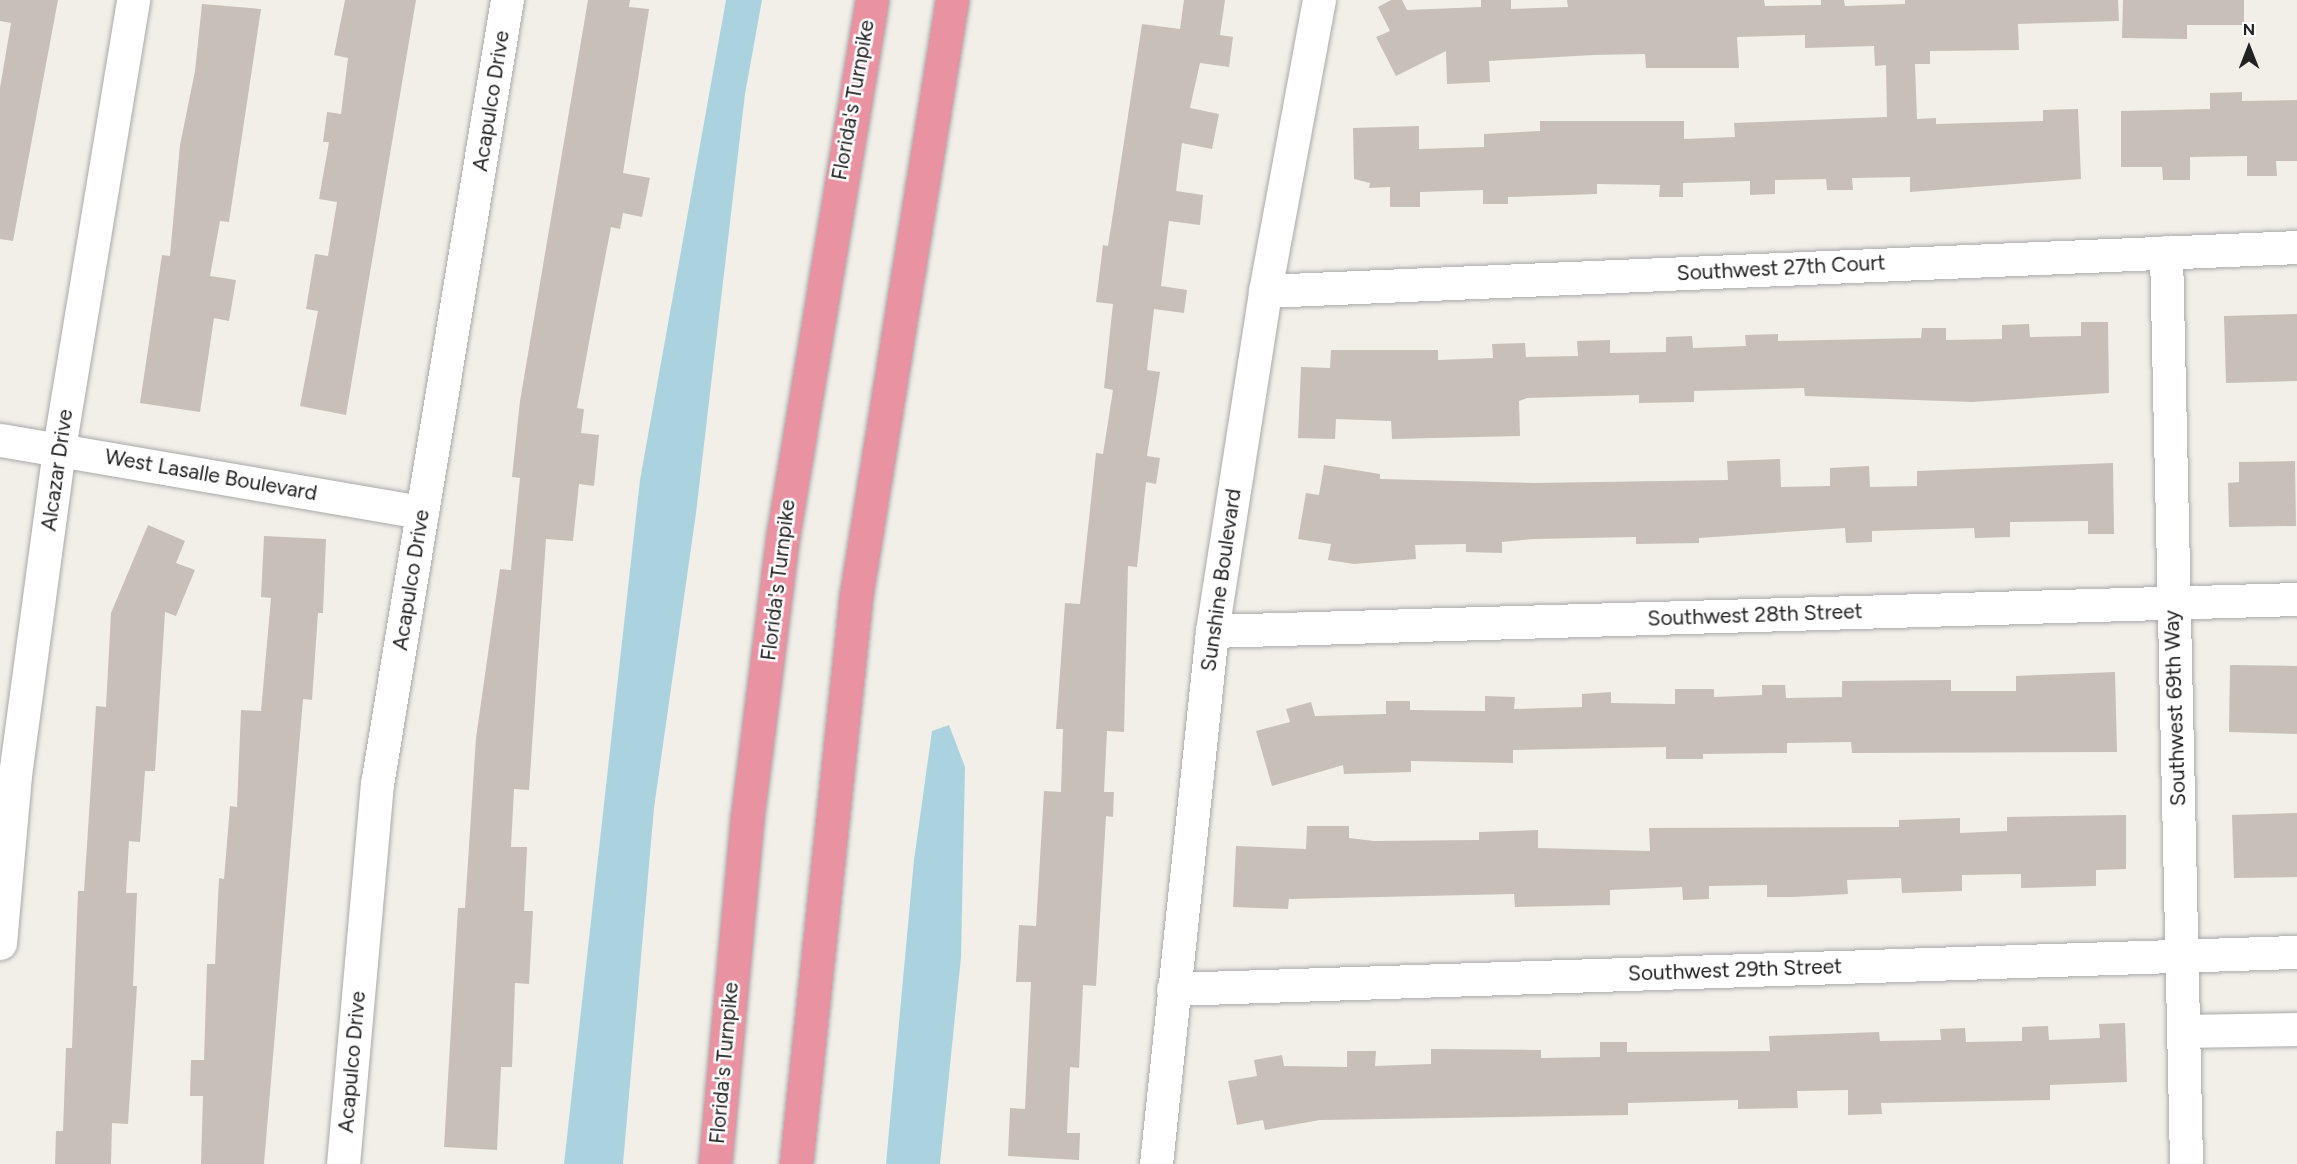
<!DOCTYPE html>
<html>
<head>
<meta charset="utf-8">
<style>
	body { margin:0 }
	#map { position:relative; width:2297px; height:1164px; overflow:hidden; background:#f2efe9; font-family:Figtree,sans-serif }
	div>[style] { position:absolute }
	.water>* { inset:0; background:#aad3df }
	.building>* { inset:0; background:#c7bfb8 }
	.roads { filter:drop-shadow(0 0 2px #a9a9a9) drop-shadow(0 0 2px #a9a9a9) }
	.minor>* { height:33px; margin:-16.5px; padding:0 16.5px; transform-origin:16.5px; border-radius:16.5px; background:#fff }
	.highway>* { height:33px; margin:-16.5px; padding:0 16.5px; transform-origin:16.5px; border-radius:16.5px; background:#e892a2 }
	span { translate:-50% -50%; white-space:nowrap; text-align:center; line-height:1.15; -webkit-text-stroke:5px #fff; paint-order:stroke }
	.street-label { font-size:21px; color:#222 }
	.north { position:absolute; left:2219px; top:18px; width:60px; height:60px; -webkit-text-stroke:4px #fff; paint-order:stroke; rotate:0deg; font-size:16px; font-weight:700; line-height:24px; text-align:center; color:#222 }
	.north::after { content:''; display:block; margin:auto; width:21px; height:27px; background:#222; clip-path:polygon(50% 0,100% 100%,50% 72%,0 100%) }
</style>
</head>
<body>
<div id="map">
	<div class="water">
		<i style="clip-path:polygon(726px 0,762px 0,745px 94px,696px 513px,654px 808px,623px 1164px,564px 1164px,640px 480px)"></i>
		<i style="clip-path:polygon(949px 725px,965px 767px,961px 957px,940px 1164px,886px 1164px,914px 860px,932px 731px)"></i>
	</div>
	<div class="building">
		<i style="clip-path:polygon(0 0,58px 0,13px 241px,0 239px,0 88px,11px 23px,0 21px)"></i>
		<i style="clip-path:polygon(345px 0,416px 0,346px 415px,300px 406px,318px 311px,306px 309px,315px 254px,328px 256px,337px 202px,319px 199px,329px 142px,323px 142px,327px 112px,341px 114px,348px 58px,334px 55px)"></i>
		<i style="clip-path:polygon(588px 0,630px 0,629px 7px,649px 9px,623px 173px,650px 178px,642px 217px,623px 213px,620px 229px,611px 227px,594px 315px,577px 408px,584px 409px,581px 433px,599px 435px,594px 486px,579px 484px,573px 541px,546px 539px,529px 790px,514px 789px,511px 847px,527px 847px,524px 911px,533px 911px,529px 984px,515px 983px,512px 1067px,501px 1067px,497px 1150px,444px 1147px,458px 908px,465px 908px,476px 738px,500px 569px,511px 570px,520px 478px,512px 477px,520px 401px)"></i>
		<i style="clip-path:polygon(1184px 0,1225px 0,1220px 35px,1233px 37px,1229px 67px,1200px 63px,1190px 108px,1219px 114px,1212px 149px,1182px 143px,1176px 191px,1203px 195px,1200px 225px,1169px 221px,1161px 286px,1187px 290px,1184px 313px,1154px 309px,1147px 370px,1160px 372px,1147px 456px,1160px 458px,1156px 484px,1146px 482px,1137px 567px,1128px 566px,1124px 732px,1107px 731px,1104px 792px,1114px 792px,1113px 817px,1106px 816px,1096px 986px,1083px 985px,1079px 1068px,1070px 1067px,1067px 1133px,1080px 1133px,1079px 1160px,1008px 1156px,1010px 1108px,1025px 1109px,1031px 982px,1016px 982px,1019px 925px,1036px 926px,1044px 791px,1061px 792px,1063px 729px,1056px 729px,1065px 603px,1080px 604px,1096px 453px,1103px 454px,1113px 390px,1104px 388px,1113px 304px,1096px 302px,1103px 245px,1108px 246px,1142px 24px,1180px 29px)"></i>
		<i style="clip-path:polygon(1391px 0,1402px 0,1407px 10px,1481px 7px,1481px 0,1511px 0,1511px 9px,1568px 7px,1567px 0,1764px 0,1765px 6px,1821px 5px,1821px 0,1844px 0,1845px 6px,1905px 4px,1905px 0,2118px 0,2119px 21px,2018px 24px,2019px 50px,1930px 51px,1930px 64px,1915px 64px,1917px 119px,1936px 118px,1936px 124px,2043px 121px,2043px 110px,2078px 109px,2081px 179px,1910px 192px,1910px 177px,1852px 178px,1853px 190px,1827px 190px,1826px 179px,1775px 180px,1775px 194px,1750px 195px,1750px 181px,1683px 183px,1683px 197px,1659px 197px,1660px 185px,1597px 184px,1597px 194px,1508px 197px,1508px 204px,1483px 204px,1483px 190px,1420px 192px,1420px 207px,1390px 207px,1390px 187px,1369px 188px,1370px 183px,1354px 179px,1353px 128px,1419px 126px,1419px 149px,1484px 147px,1484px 134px,1540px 131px,1540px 121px,1684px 121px,1684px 139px,1735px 137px,1734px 123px,1887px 117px,1886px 65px,1875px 66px,1874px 46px,1805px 48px,1805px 35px,1737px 37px,1739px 68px,1646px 68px,1645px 54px,1593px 55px,1489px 61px,1490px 82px,1447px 84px,1446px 51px,1396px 76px,1376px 37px,1390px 31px,1378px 7px)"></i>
		<i style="clip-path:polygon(2123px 0,2244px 0,2244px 25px,2187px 25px,2187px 39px,2122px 38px)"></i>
		<i style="clip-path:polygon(202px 4px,261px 9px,229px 222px,220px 221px,210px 276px,236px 280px,229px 321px,214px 318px,200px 412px,140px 403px,162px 255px,170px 256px,180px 145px,195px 71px)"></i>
		<i style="clip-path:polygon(2242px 92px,2242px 101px,2297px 100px,2297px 161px,2276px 161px,2277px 176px,2247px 176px,2247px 156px,2190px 157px,2190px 180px,2163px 180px,2162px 167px,2121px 167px,2121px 111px,2210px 109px,2210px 93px)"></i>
		<i style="clip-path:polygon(2297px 314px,2297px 381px,2226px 383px,2224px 316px)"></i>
		<i style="clip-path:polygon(2081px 322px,2108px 322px,2109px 393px,1972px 402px,1805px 396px,1804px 388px,1694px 391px,1694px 402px,1639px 403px,1639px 395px,1527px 398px,1519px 401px,1520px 436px,1392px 439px,1391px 421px,1336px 419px,1335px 439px,1298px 438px,1301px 367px,1330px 368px,1331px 350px,1438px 350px,1438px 360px,1493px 358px,1492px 344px,1525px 343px,1526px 357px,1578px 356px,1577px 341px,1610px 340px,1610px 353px,1666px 352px,1666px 337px,1692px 336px,1693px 348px,1746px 346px,1745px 335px,1778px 334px,1778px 341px,1921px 338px,1922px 328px,1946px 328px,1946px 340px,2002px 339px,2002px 325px,2029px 324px,2030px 337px,2081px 336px)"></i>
		<i style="clip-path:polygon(1780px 459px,1781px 487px,1830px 486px,1830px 468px,1869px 466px,1870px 487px,1917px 486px,1917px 471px,2113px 463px,2114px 534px,2088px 534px,2088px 521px,2010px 522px,2010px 537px,1975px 538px,1974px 528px,1872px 531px,1872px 542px,1846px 543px,1845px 528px,1699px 538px,1699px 543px,1636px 544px,1636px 537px,1533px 539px,1502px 542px,1502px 553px,1466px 552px,1466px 544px,1415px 545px,1416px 559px,1354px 564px,1328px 560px,1331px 544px,1298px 539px,1306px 493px,1319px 495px,1324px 465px,1380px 474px,1380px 479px,1534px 483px,1728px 480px,1727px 461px)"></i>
		<i style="clip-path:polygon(2295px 461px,2296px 526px,2229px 527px,2228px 483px,2239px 482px,2239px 462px)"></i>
		<i style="clip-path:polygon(148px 525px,185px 541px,176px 563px,195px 570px,176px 616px,165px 612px,155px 771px,145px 771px,140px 842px,129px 841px,126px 893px,137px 893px,133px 986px,137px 986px,128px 1124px,112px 1123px,111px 1164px,55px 1164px,56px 1131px,63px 1131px,66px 1048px,72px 1048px,78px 891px,84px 891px,96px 706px,106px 707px,111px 613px)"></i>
		<i style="clip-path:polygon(264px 536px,326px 539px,323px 613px,318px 613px,312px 700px,303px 699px,264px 1164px,201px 1164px,203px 1096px,190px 1096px,191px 1060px,204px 1060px,207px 964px,215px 964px,219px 878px,224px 879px,230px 806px,237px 807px,241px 710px,261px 711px,271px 598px,261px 597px)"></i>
		<i style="clip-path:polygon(2230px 665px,2297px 666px,2297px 734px,2229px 732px)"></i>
		<i style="clip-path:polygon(2115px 672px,2117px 752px,1852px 753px,1851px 742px,1787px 743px,1787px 753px,1703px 754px,1703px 759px,1666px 759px,1666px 747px,1513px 750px,1513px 763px,1411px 761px,1411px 772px,1344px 774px,1343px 765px,1272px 786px,1256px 731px,1290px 722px,1286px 709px,1311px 702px,1315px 716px,1386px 714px,1386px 701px,1410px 701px,1410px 710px,1485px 711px,1485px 696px,1515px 697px,1514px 709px,1582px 707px,1582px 694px,1611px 692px,1611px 703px,1675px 704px,1675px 689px,1714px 689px,1714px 697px,1762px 695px,1762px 685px,1785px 685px,1786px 698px,1842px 697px,1842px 681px,1951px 680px,1951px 691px,2016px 691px,2016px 676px)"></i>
		<i style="clip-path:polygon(2297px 813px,2297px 877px,2234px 878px,2232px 815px)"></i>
		<i style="clip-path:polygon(2126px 815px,2126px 869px,2096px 870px,2096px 886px,2021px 888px,2021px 874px,1962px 875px,1962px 891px,1902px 893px,1901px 878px,1847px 880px,1848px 894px,1793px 897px,1767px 897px,1767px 885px,1709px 886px,1709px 899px,1683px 900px,1682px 887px,1610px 890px,1610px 905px,1515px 907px,1514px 894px,1289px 899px,1288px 909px,1233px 907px,1236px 846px,1306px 849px,1307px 826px,1349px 826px,1349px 838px,1374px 841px,1479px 840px,1479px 832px,1538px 830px,1538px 848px,1650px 851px,1649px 828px,1899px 827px,1899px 820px,1960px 818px,1960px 833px,2007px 831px,2007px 817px)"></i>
		<i style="clip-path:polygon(2125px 1023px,2127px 1082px,2050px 1085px,2050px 1100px,1881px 1103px,1882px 1114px,1848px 1115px,1848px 1090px,1797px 1091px,1798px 1108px,1738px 1109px,1738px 1100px,1628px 1103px,1628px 1115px,1320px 1120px,1265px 1130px,1263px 1120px,1237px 1125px,1228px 1081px,1257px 1076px,1254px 1060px,1282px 1055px,1284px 1066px,1347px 1067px,1347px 1051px,1376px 1051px,1375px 1066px,1431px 1064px,1431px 1049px,1541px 1050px,1541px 1058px,1600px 1057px,1600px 1042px,1627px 1042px,1627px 1052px,1770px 1051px,1769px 1036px,1879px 1032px,1880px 1041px,1941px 1040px,1940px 1029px,1965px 1028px,1966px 1042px,2022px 1041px,2022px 1027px,2048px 1026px,2049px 1040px,2100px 1038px,2099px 1024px)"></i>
	</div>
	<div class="roads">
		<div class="minor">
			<i style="left:2166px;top:252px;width:912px;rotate:88.74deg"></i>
			<i style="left:1265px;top:291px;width:1033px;rotate:-2.44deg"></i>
			<i style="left:0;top:440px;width:428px;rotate:9.7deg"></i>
			<i style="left:1212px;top:631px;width:1085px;rotate:-1.69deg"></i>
			<i style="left:0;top:943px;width:169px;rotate:-84.9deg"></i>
			<i style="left:15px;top:775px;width:330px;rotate:-82.3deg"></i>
			<i style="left:59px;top:448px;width:454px;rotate:-80.6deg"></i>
			<i style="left:1173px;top:989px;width:1125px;rotate:-1.89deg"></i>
			<i style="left:2184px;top:1031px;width:113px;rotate:-1deg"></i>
			<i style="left:343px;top:1164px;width:382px;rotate:-84.9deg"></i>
			<i style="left:377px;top:784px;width:795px;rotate:-80.59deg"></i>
			<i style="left:1156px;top:1164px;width:536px;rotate:-84deg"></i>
			<i style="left:1212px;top:631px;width:344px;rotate:-81.1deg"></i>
			<i style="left:1265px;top:291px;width:296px;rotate:-79.5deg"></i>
		</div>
		<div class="highway">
			<i style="left:715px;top:1164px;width:346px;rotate:-84.7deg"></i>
			<i style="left:747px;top:819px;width:286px;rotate:-82.8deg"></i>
			<i style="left:783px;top:535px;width:542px;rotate:-80.56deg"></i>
			<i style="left:796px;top:1164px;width:571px;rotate:-83.97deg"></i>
			<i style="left:856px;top:596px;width:604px;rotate:-80.85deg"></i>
		</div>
	</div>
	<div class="street-label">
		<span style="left:853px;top:100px;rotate:-80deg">Florida's Turnpike</span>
		<span style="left:491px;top:101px;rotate:-81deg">Acapulco Drive</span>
		<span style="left:1781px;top:268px;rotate:-3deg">Southwest 27th Court</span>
		<span style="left:57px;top:470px;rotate:-82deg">Alcazar Drive</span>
		<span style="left:211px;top:475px;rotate:10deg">West Lasalle Boulevard</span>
		<span style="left:411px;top:580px;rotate:-81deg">Acapulco Drive</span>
		<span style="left:778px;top:580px;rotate:-83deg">Florida's Turnpike</span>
		<span style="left:1221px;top:580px;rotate:-82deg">Sunshine Boulevard</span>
		<span style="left:1755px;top:615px;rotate:-2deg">Southwest 28th Street</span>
		<span style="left:2175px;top:708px;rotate:-92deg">Southwest 69th Way</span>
		<span style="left:1735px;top:970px;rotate:-2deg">Southwest 29th Street</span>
		<span style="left:352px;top:1062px;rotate:-85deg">Acapulco Drive</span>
		<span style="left:724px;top:1063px;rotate:-85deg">Florida's Turnpike</span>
	</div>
	<div class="north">N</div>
</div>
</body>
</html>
